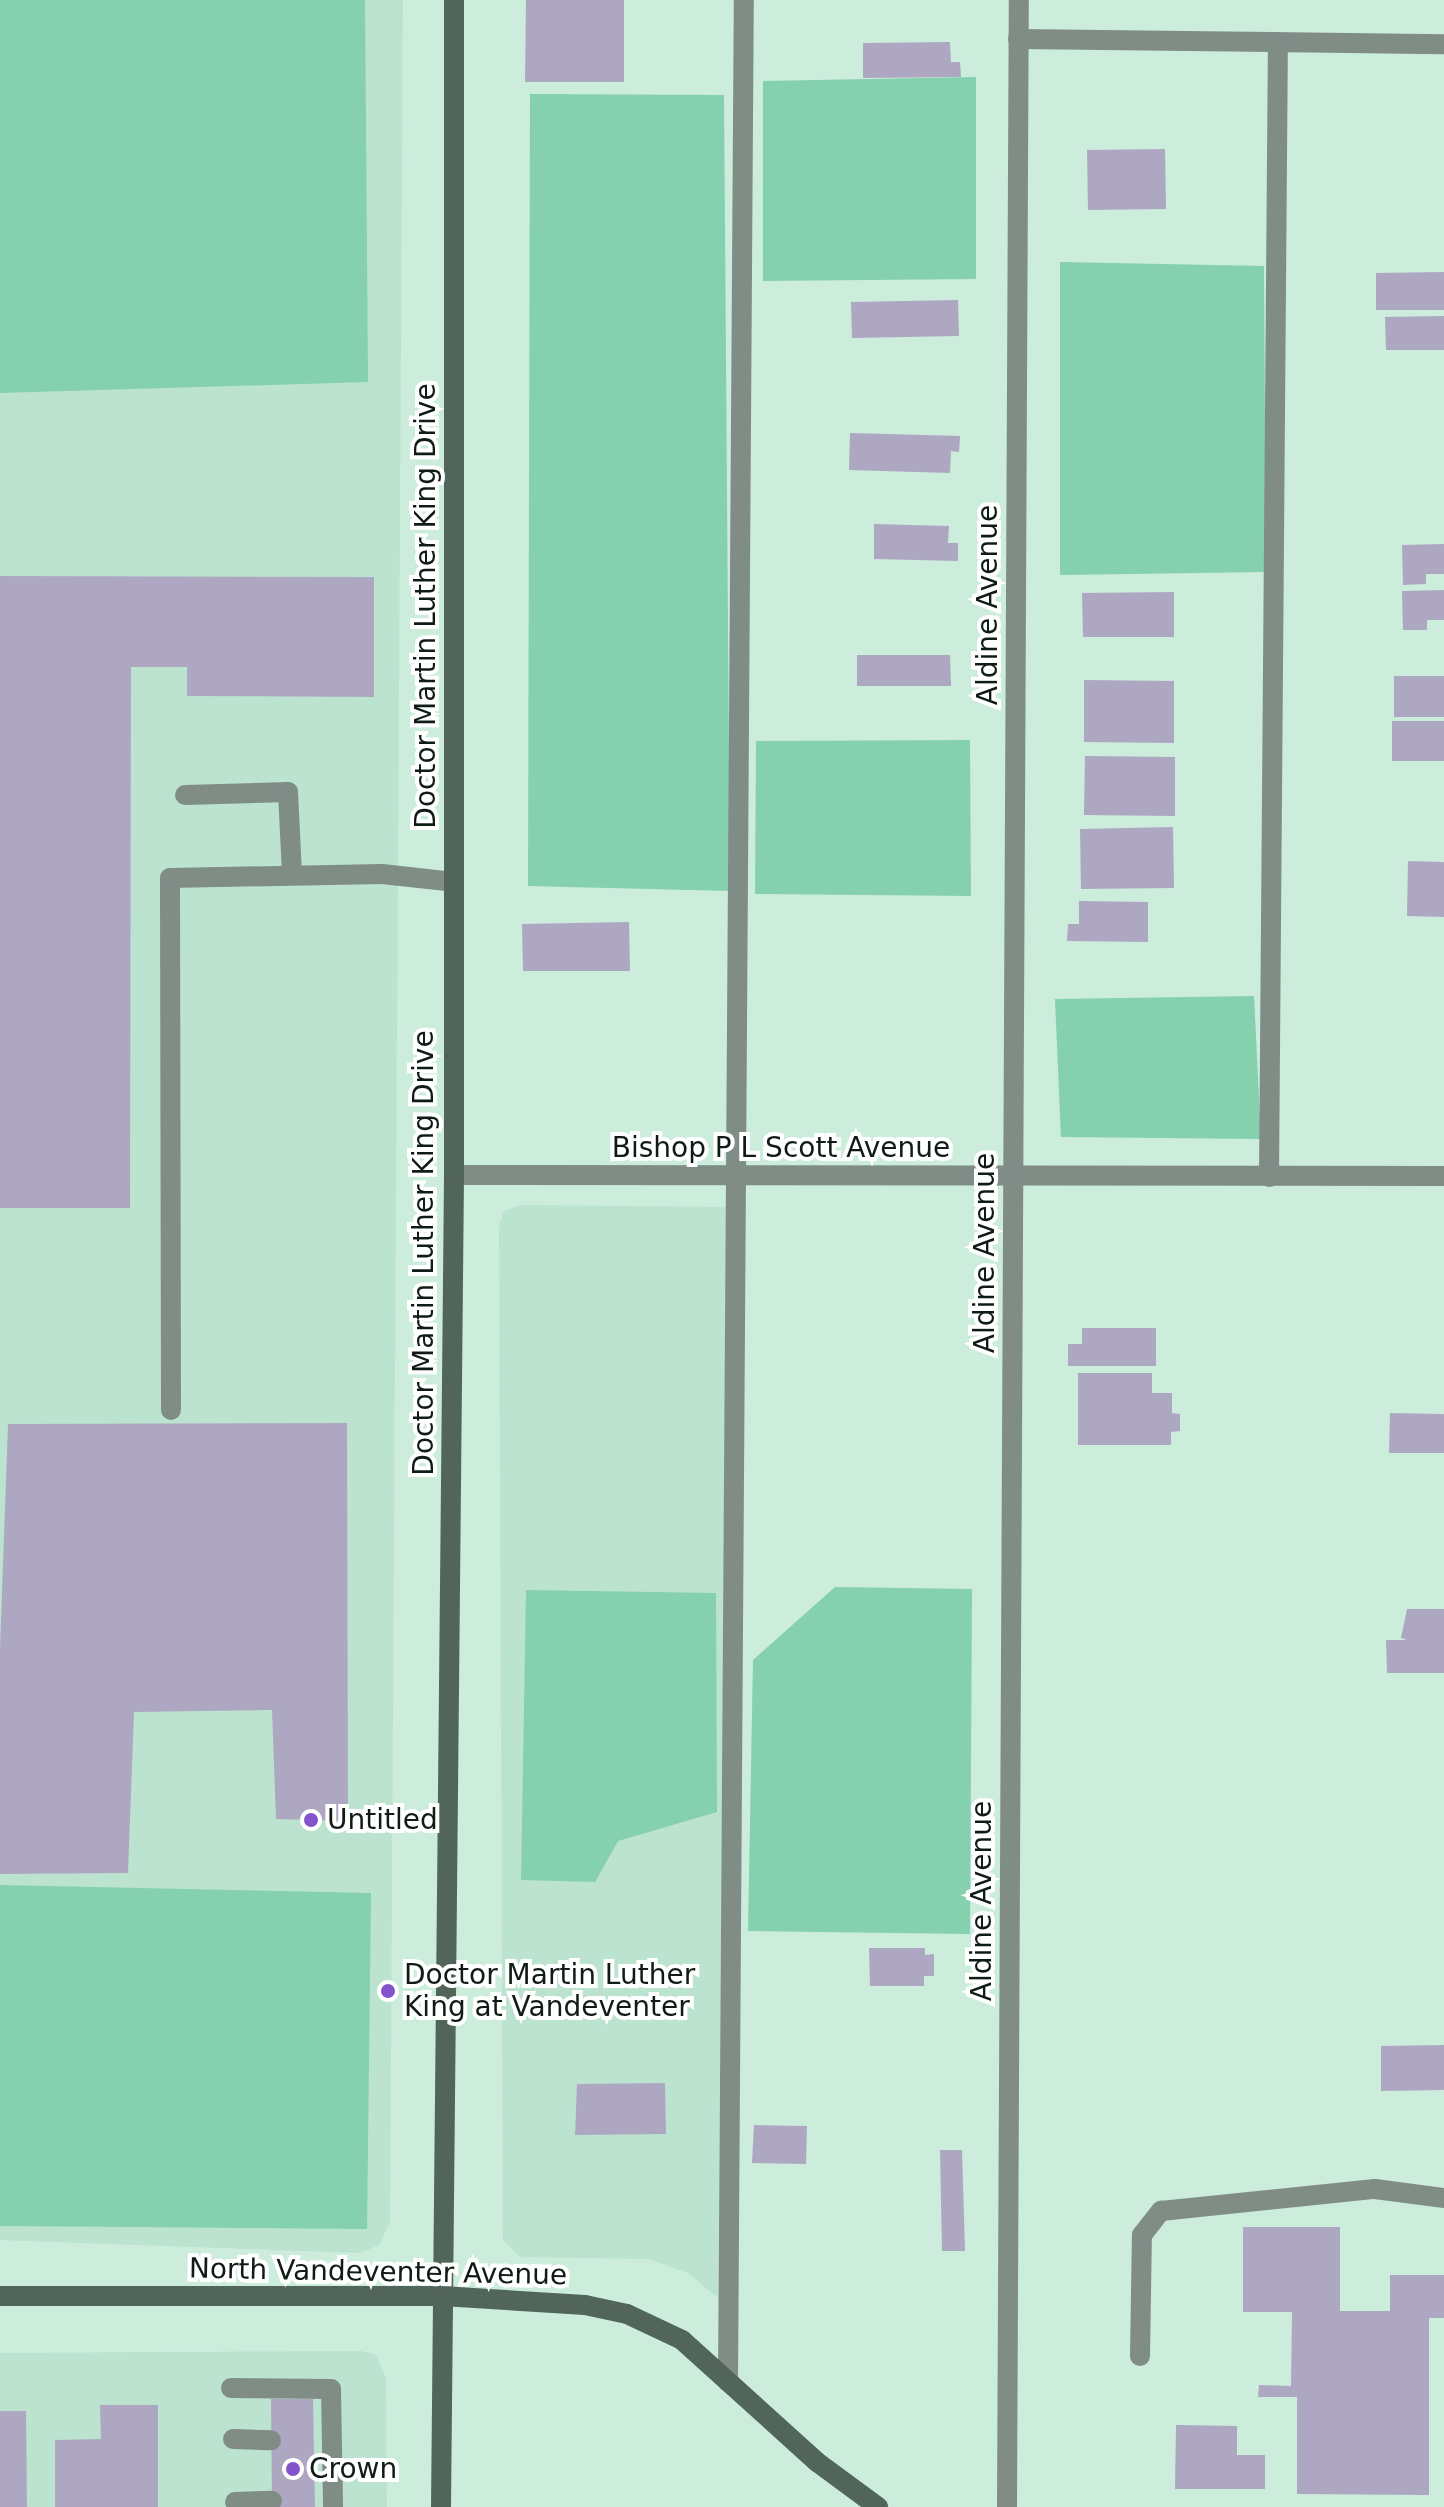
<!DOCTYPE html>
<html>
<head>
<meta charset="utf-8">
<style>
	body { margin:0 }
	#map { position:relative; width:1444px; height:2507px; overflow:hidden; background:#ccecdc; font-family:"DejaVu Sans",sans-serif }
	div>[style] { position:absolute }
	.built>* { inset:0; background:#bbe3cf }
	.green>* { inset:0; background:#85d0ae }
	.building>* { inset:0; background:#aea7c2 }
	.service>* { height:20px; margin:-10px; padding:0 10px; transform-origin:10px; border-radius:10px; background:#808d87 }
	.minor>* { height:20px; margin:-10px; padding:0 10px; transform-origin:10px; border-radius:10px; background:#808d87 }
	.secondary>* { height:20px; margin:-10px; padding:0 10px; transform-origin:10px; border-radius:10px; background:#52655b }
	.dots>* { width:22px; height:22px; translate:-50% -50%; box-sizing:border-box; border:4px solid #fff; border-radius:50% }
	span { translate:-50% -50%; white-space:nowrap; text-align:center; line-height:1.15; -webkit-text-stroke:8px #fff; paint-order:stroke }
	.street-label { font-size:28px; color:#0f1b15 }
	.poi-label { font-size:28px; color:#0f1b15 }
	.left { translate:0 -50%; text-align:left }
</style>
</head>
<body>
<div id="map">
	<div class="built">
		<i style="clip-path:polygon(0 0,403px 0,390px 2223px,379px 2245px,360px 2253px,0 2240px)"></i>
		<i style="clip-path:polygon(521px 1205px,727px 1207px,718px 2298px,688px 2273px,648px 2259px,520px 2257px,503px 2240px,499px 1227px,504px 1211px)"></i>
		<i style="clip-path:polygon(361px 2351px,376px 2355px,386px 2379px,387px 2507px,0 2507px,0 2353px)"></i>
	</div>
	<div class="green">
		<i style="clip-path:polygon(0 0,365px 0,368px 382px,0 393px)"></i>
		<i style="clip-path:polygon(976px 77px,976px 279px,763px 281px,763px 81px)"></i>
		<i style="clip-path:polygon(530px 94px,724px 95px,730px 891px,528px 886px)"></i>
		<i style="clip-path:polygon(1060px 262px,1264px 266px,1266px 572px,1060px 575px)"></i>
		<i style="clip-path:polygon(970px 740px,971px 896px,755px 894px,756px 741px)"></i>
		<i style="clip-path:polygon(1254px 996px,1261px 1139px,1061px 1137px,1055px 999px)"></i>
		<i style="clip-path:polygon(835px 1587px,972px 1589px,970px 1934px,748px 1931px,753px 1660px)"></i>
		<i style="clip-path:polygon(526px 1590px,716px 1593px,717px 1812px,618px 1841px,595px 1882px,521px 1880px)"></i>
		<i style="clip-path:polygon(0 1885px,371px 1893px,367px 2229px,0 2226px)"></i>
	</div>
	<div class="building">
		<i style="clip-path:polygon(526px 0,624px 0,624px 82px,525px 82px)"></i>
		<i style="clip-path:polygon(950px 42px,951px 62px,960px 62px,961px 77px,863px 78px,863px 43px)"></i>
		<i style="clip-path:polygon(1165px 149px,1166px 209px,1088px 210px,1087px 150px)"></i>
		<i style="clip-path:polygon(1444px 272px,1444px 310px,1376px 310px,1376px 273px)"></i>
		<i style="clip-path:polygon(958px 300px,959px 336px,852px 338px,851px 302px)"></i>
		<i style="clip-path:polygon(1444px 316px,1444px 350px,1386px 350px,1385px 317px)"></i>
		<i style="clip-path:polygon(850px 433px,960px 436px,959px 452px,951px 451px,950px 473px,849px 470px)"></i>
		<i style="clip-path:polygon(874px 524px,949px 526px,948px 543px,958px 543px,958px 561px,874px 559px)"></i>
		<i style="clip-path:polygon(1444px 544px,1444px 574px,1426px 574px,1426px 584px,1403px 585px,1402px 545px)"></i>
		<i style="clip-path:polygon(0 576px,374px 577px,374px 697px,187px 696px,187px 667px,131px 667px,130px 1208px,0 1208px)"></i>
		<i style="clip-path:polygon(1444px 590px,1444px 620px,1427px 620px,1427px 630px,1403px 630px,1402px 591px)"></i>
		<i style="clip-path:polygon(1174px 592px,1174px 637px,1083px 637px,1082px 593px)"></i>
		<i style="clip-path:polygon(857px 655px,950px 655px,951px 686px,857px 686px)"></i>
		<i style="clip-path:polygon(1394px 676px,1444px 676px,1444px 717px,1394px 717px)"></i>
		<i style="clip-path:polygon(1084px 680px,1174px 681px,1174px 743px,1084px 742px)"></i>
		<i style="clip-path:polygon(1392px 721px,1444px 721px,1444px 761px,1392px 761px)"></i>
		<i style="clip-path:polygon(1085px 756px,1175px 757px,1175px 816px,1084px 815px)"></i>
		<i style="clip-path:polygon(1173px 827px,1174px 888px,1081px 889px,1080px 829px)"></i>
		<i style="clip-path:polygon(1408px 861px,1444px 862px,1444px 917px,1407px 916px)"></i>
		<i style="clip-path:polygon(1079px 901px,1148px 902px,1148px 942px,1067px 941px,1068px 924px,1079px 924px)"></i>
		<i style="clip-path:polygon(629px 922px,630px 971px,523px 971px,522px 924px)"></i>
		<i style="clip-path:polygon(1082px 1328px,1156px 1328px,1156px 1366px,1068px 1366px,1068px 1344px,1082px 1344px)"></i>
		<i style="clip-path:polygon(1078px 1373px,1152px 1373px,1152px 1393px,1172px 1393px,1172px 1413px,1180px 1414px,1180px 1431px,1171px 1432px,1171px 1445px,1078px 1445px)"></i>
		<i style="clip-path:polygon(1390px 1413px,1444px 1414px,1444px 1453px,1389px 1453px)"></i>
		<i style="clip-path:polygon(347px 1423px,348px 1821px,276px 1819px,272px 1710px,134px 1712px,128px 1873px,0 1874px,0 1649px,8px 1424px)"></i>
		<i style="clip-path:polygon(1407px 1609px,1444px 1609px,1444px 1673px,1387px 1673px,1386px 1640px,1407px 1640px,1401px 1638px)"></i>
		<i style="clip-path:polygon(869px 1948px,925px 1948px,925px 1955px,934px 1954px,934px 1976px,924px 1976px,924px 1986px,870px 1986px)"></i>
		<i style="clip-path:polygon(1444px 2045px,1444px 2090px,1381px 2091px,1381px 2046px)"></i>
		<i style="clip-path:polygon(665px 2083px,666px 2134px,575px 2135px,577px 2084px)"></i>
		<i style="clip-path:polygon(754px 2125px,807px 2126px,806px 2164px,752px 2163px)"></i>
		<i style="clip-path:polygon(940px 2150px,962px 2150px,965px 2251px,942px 2251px)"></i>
		<i style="clip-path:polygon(1243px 2227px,1340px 2227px,1340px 2311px,1390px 2311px,1390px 2275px,1444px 2275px,1444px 2318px,1429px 2318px,1429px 2495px,1297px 2494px,1297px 2397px,1258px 2397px,1259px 2385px,1291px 2386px,1292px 2312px,1243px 2312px)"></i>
		<i style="clip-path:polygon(271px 2399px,313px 2399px,315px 2507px,272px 2507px)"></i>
		<i style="clip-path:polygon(100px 2405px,158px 2405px,158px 2507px,55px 2507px,55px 2440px,101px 2439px)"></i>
		<i style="clip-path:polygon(0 2411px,26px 2411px,27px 2507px,0 2507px)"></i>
		<i style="clip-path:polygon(1176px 2425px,1237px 2426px,1237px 2455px,1265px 2455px,1265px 2489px,1175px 2489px)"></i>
	</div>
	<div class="service">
		<i style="left:1018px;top:39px;width:426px;rotate:0.7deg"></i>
		<i style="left:185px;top:795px;width:103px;rotate:-1.7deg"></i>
		<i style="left:288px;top:792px;width:83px;rotate:87.2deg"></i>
		<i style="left:1269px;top:1177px;width:1135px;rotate:-89.55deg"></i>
		<i style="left:171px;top:1410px;width:532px;rotate:-90.11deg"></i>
		<i style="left:170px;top:878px;width:212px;rotate:-1.1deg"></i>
		<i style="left:382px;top:874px;width:72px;rotate:6.3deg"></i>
		<i style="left:1140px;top:2356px;width:121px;rotate:-89.1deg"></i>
		<i style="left:1142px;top:2235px;width:31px;rotate:-52deg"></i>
		<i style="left:1161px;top:2211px;width:215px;rotate:-5.9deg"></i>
		<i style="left:1375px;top:2189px;width:70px;rotate:7.4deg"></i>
		<i style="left:728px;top:2382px;width:2382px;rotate:-89.62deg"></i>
		<i style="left:231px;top:2388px;width:100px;rotate:0.6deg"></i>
		<i style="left:331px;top:2389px;width:118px;rotate:89deg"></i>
		<i style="left:233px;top:2439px;width:38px;rotate:2deg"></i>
		<i style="left:235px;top:2502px;width:37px;rotate:-2deg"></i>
	</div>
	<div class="minor">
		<i style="left:454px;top:1175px;width:990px;rotate:0.06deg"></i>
		<i style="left:1007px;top:2507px;width:2507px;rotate:-89.73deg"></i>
	</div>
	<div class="secondary">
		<i style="left:0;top:2296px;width:442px"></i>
		<i style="left:442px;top:2296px;width:143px;rotate:3.6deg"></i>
		<i style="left:585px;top:2305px;width:43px;rotate:12.1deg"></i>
		<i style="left:627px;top:2314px;width:61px;rotate:25.3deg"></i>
		<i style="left:682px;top:2340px;width:182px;rotate:42.1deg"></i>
		<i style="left:817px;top:2462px;width:76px;rotate:36.4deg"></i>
		<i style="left:441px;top:2507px;width:1332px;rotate:-89.44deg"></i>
		<i style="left:454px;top:1175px;width:1175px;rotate:-90deg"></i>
	</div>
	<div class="dots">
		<i style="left:311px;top:1820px;background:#8354cc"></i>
		<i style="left:388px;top:1991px;background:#8354cc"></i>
		<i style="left:293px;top:2469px;background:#8354cc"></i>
	</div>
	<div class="street-label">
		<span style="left:988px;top:605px;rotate:-90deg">Aldine Avenue</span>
		<span style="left:426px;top:606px;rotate:-90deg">Doctor Martin Luther King Drive</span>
		<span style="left:781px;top:1148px">Bishop P L Scott Avenue</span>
		<span style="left:424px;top:1253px;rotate:-90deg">Doctor Martin Luther King Drive</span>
		<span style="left:985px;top:1253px;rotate:-90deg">Aldine Avenue</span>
		<span style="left:982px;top:1901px;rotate:-90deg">Aldine Avenue</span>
		<span style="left:378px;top:2272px;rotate:1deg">North Vandeventer Avenue</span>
	</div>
	<div class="poi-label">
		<span class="left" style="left:327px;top:1820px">Untitled</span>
		<span class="left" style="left:404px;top:1991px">Doctor Martin Luther<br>King at Vandeventer</span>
		<span class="left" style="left:309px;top:2469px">Crown</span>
	</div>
</div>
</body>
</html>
